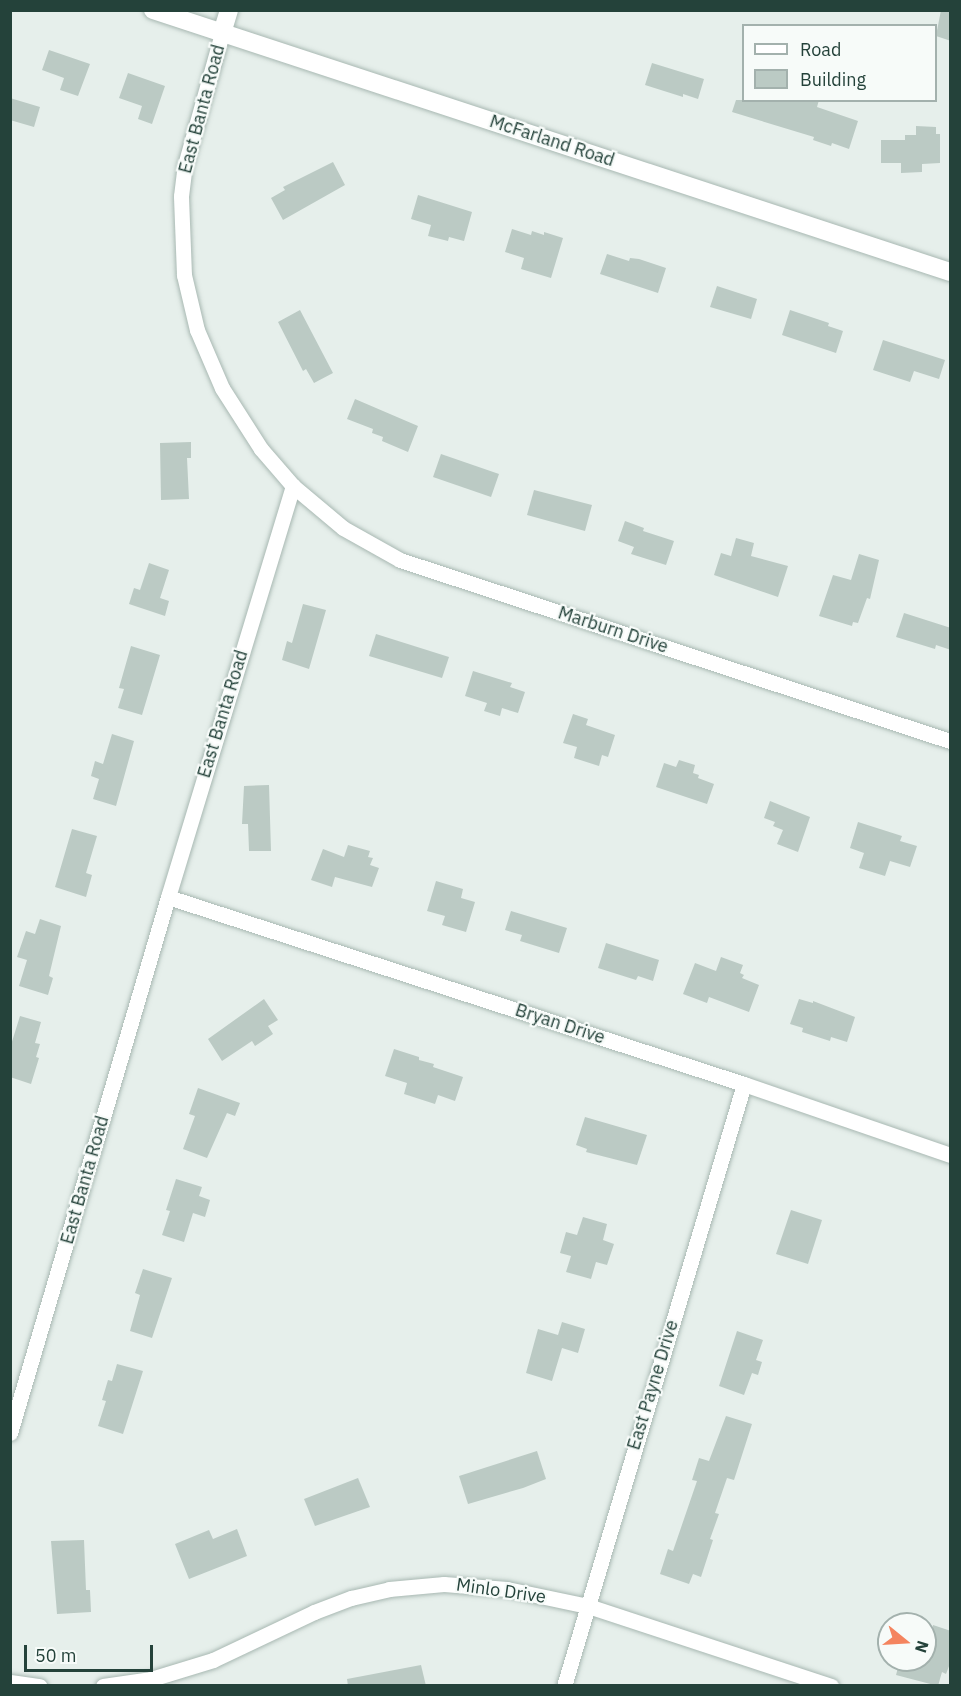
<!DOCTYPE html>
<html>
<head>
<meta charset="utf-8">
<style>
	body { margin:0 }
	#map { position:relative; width:961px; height:1696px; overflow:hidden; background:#e6efeb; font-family:"IBM Plex Sans",sans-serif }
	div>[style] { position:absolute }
	.building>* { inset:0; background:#bbcac4 }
	.roads { filter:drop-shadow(0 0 2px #a8b8b2) drop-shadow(0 0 2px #a8b8b2) }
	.street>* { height:15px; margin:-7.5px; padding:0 7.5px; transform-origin:7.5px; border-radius:7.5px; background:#fff }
	.secondary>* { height:18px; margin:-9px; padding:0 9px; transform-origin:9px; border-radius:9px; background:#fff }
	span { translate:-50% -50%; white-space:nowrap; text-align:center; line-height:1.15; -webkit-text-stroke:4.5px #f7fbf9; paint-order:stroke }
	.street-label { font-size:18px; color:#24423a }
	.frame { position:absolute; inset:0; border:12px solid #24423a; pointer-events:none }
	.legend { position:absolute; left:742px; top:24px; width:195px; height:78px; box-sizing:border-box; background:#f7fbf9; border:2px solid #a3b1ad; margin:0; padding:8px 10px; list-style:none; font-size:18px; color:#24423a }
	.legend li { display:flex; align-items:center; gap:12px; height:30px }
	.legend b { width:30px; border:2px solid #a3b1ad }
	.north { position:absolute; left:877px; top:1612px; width:60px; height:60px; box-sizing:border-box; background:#f7fbf9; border:2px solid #a3b1ad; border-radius:50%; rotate:108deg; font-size:16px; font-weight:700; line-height:24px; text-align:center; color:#24423a }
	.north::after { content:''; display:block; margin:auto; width:21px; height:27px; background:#f4845f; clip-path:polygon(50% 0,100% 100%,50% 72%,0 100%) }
	.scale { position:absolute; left:24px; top:1645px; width:129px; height:27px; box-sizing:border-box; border:3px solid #24423a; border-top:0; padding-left:8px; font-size:18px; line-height:21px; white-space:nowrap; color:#24423a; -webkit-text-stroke:4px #f7fbf9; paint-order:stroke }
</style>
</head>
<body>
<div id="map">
	<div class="building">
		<i style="clip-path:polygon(941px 10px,951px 10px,951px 41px,936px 36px)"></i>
		<i style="clip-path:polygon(49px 50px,90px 64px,78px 96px,60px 90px,64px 78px,42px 70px)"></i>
		<i style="clip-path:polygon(652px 63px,704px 79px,698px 99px,683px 94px,683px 97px,645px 85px)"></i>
		<i style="clip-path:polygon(128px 73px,165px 86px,152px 124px,138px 119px,142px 106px,119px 98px)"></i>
		<i style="clip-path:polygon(10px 98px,40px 107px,34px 127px,10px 120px)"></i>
		<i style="clip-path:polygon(736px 100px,819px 100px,817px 107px,858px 121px,849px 149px,832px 143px,831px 146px,813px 140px,814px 137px,732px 112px)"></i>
		<i style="clip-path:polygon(916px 126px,936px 127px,936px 134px,940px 134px,940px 163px,922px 164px,922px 172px,901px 173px,901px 163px,881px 163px,881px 140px,905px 140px,905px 135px,916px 135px)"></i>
		<i style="clip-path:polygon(333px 162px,345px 185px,283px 220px,271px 198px,285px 190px,283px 187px)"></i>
		<i style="clip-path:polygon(418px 195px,472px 212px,464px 241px,449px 237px,448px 241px,428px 236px,431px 225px,411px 219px)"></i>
		<i style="clip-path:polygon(512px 229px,531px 235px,532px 231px,544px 235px,544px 232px,563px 238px,551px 278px,521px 269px,524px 258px,505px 252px)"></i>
		<i style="clip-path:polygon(607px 254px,629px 261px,630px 258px,639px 259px,666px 268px,658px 293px,600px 274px)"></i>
		<i style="clip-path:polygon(717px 286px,757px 299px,751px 319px,710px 307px)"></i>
		<i style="clip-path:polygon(300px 310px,333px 373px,314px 383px,306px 369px,303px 371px,278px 322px)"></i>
		<i style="clip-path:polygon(790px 310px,829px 323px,828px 326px,843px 331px,836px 353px,782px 335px)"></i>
		<i style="clip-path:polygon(883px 340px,945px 360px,939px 379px,914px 371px,910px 382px,873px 370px)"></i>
		<i style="clip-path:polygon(355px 399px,418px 426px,408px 452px,382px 441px,383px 437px,372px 433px,373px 429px,347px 419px)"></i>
		<i style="clip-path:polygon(191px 442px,191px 458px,187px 458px,189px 499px,161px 500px,160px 443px)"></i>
		<i style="clip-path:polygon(441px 454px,499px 474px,491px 497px,433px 477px)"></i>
		<i style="clip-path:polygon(534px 490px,592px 505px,585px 531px,527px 515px)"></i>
		<i style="clip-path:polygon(625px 521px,644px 528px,643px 531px,674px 541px,666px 565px,631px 554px,634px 547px,618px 541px)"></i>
		<i style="clip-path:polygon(736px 538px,754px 543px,751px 556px,788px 566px,778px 597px,714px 575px,721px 553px,731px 556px)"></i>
		<i style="clip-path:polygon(859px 554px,879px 560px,870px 599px,867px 598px,858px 623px,853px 622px,852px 626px,819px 616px,833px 575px,851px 580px)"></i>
		<i style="clip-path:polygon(149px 563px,169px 570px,160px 598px,169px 601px,165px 616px,129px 604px,134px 588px,140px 590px)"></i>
		<i style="clip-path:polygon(303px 604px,326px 610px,309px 669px,282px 660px,287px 641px,292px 643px)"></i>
		<i style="clip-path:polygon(904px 613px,951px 628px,951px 650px,936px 645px,935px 649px,896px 637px)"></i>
		<i style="clip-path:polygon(376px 634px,449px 657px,442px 678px,369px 656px)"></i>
		<i style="clip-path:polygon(131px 646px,160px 655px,142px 715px,118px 708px,124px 689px,119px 688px)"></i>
		<i style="clip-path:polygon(473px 671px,512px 683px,510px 687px,525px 692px,518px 713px,502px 708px,500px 716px,484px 711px,487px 703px,465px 696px)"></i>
		<i style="clip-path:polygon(573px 714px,588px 719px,586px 725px,615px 735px,608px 757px,602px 755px,599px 766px,574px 758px,577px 747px,563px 743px)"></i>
		<i style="clip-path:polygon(112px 734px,134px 741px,116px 806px,93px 799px,99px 779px,91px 776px,95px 761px,103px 764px)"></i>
		<i style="clip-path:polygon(679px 760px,695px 765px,693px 773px,699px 775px,698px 778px,714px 784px,707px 804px,656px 787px,664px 763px,676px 767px)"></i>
		<i style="clip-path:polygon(269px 785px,271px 851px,249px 851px,248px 824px,242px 824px,244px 786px)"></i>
		<i style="clip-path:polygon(770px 801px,810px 817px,798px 852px,777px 844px,783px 830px,773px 826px,775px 822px,764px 818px)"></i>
		<i style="clip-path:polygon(858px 822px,902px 836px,900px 841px,917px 846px,910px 867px,890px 861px,885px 876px,859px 868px,864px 853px,850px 848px)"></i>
		<i style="clip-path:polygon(72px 829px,97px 836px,86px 873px,92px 875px,86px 897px,55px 887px)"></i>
		<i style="clip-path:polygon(348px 845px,370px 851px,368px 857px,373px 858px,370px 865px,379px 868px,372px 887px,335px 877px,332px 887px,311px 880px,323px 849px,344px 857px)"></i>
		<i style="clip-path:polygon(436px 881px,463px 889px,461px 898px,475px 902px,466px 932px,442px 925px,445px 916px,427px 911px)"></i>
		<i style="clip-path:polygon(511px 911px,567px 928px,559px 953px,520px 941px,522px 935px,505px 930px)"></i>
		<i style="clip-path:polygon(40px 919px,61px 926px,49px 976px,53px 978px,48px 995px,19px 986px,27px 960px,17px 957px,26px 931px,35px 934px)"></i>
		<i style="clip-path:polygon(606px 943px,659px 960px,653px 981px,638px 976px,636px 980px,598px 968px)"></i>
		<i style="clip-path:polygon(721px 957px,743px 965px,740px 973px,744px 975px,742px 978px,759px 985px,749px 1012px,709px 997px,707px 1003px,683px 994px,695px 963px,716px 971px)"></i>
		<i style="clip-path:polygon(264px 999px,278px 1020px,268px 1026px,273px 1034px,255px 1046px,252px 1041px,222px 1061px,208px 1039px)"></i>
		<i style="clip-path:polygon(799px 999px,813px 1003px,813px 1001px,855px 1017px,847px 1042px,831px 1037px,830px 1041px,802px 1032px,803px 1028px,790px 1024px)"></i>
		<i style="clip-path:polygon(20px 1016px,41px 1022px,35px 1043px,40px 1044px,36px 1057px,39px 1058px,31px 1084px,10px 1077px,10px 1048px)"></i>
		<i style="clip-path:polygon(394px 1049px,419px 1057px,419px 1060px,434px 1064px,433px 1067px,463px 1077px,455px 1101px,438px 1095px,435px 1104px,404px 1094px,407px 1083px,385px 1076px)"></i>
		<i style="clip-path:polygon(198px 1088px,240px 1103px,235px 1116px,227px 1113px,207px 1158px,183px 1149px,195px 1116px,189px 1114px)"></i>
		<i style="clip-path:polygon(585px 1117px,647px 1135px,637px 1165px,586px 1152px,587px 1149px,576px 1145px)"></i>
		<i style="clip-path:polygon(176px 1179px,202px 1187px,199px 1196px,210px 1200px,205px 1217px,193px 1213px,184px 1242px,162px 1235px,170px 1211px,166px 1210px)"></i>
		<i style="clip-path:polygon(791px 1210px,822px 1220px,808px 1264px,776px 1254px)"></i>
		<i style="clip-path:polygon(583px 1217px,607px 1224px,603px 1240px,614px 1244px,607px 1265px,596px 1262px,591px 1279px,566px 1272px,571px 1256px,560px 1253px,566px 1232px,577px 1235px)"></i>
		<i style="clip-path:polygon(143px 1269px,172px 1278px,152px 1338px,130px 1331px,140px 1295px,135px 1293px)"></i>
		<i style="clip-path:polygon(562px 1322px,585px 1329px,578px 1353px,562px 1348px,552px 1381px,526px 1373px,538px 1329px,558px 1335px)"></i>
		<i style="clip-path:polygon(737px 1331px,763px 1340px,756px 1360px,762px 1362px,758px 1375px,752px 1373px,744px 1395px,719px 1386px)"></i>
		<i style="clip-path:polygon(117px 1364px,143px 1371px,123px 1434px,98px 1426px,106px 1401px,102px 1400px,108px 1380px,112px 1381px)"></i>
		<i style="clip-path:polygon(726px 1416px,752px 1424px,734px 1480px,727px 1478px,715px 1513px,719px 1514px,710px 1539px,713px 1540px,701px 1577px,693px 1574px,689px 1584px,660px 1574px,668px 1549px,673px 1551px,697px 1481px,692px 1480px,699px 1458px,709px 1461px)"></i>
		<i style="clip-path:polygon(537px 1451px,546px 1479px,523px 1488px,468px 1504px,459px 1476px)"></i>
		<i style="clip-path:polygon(358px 1478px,370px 1507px,315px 1526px,304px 1499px)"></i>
		<i style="clip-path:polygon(237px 1529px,247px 1556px,189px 1579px,175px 1544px,209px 1530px,213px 1539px)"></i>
		<i style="clip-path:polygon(84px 1540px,86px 1590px,90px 1590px,91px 1612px,57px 1614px,51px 1541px)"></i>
		<i style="clip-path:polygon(933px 1625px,951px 1631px,951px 1661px,946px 1674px,942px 1672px,938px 1686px,896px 1675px,900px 1660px,925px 1660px)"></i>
		<i style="clip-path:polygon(421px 1665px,426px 1686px,348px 1686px,347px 1679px)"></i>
	</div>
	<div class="roads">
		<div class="street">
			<i style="left:293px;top:486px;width:65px;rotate:40deg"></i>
			<i style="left:343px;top:528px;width:65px;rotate:29.3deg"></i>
			<i style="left:400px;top:560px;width:579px;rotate:18.22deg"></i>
			<i style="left:168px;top:897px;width:606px;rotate:17.99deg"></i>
			<i style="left:744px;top:1084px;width:218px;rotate:19deg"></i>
			<i style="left:10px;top:1433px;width:559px;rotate:-73.58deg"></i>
			<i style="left:168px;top:897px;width:430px;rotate:-73.1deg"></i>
			<i style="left:293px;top:486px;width:49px;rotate:-130.9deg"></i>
			<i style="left:261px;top:449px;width:72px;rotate:-122.6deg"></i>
			<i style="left:222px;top:388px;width:63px;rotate:-113.3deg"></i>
			<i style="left:197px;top:330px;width:57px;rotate:-103.3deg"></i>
			<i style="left:184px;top:275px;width:79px;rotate:-92.2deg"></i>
			<i style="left:181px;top:196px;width:31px;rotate:-83deg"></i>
			<i style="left:185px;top:165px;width:137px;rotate:-74.3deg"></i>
			<i style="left:10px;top:1682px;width:30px;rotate:8deg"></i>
			<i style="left:103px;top:1686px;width:49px;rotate:-8.3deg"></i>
			<i style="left:151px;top:1679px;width:65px;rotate:-17deg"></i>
			<i style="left:213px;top:1660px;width:112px;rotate:-25.4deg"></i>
			<i style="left:314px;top:1612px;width:40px;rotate:-21deg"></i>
			<i style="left:351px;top:1598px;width:39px;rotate:-13deg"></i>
			<i style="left:389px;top:1589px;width:55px;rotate:-5.2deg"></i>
			<i style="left:444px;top:1584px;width:63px;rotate:4.5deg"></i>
			<i style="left:507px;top:1589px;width:83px;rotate:11.9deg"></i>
			<i style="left:588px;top:1606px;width:256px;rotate:18.2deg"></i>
			<i style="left:564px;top:1686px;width:628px;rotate:-73.35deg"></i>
		</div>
		<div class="secondary">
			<i style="left:153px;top:10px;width:839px;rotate:18.2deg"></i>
			<i style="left:222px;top:33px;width:24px;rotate:-73deg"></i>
		</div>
	</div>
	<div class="street-label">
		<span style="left:202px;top:109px;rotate:-75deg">East Banta Road</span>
		<span style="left:552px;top:141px;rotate:18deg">McFarland Road</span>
		<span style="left:613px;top:630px;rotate:18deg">Marburn Drive</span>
		<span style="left:223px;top:714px;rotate:-73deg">East Banta Road</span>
		<span style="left:560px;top:1024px;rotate:18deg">Bryan Drive</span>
		<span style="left:85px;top:1180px;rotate:-74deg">East Banta Road</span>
		<span style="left:653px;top:1385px;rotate:-73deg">East Payne Drive</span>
		<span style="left:501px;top:1591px;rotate:8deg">Minlo Drive</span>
	</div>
	<div class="frame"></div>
	<ul class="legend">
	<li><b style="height:8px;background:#fff"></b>Road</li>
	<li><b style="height:16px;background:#bbcac4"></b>Building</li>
	</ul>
	<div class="north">N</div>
	<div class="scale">50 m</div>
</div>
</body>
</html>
